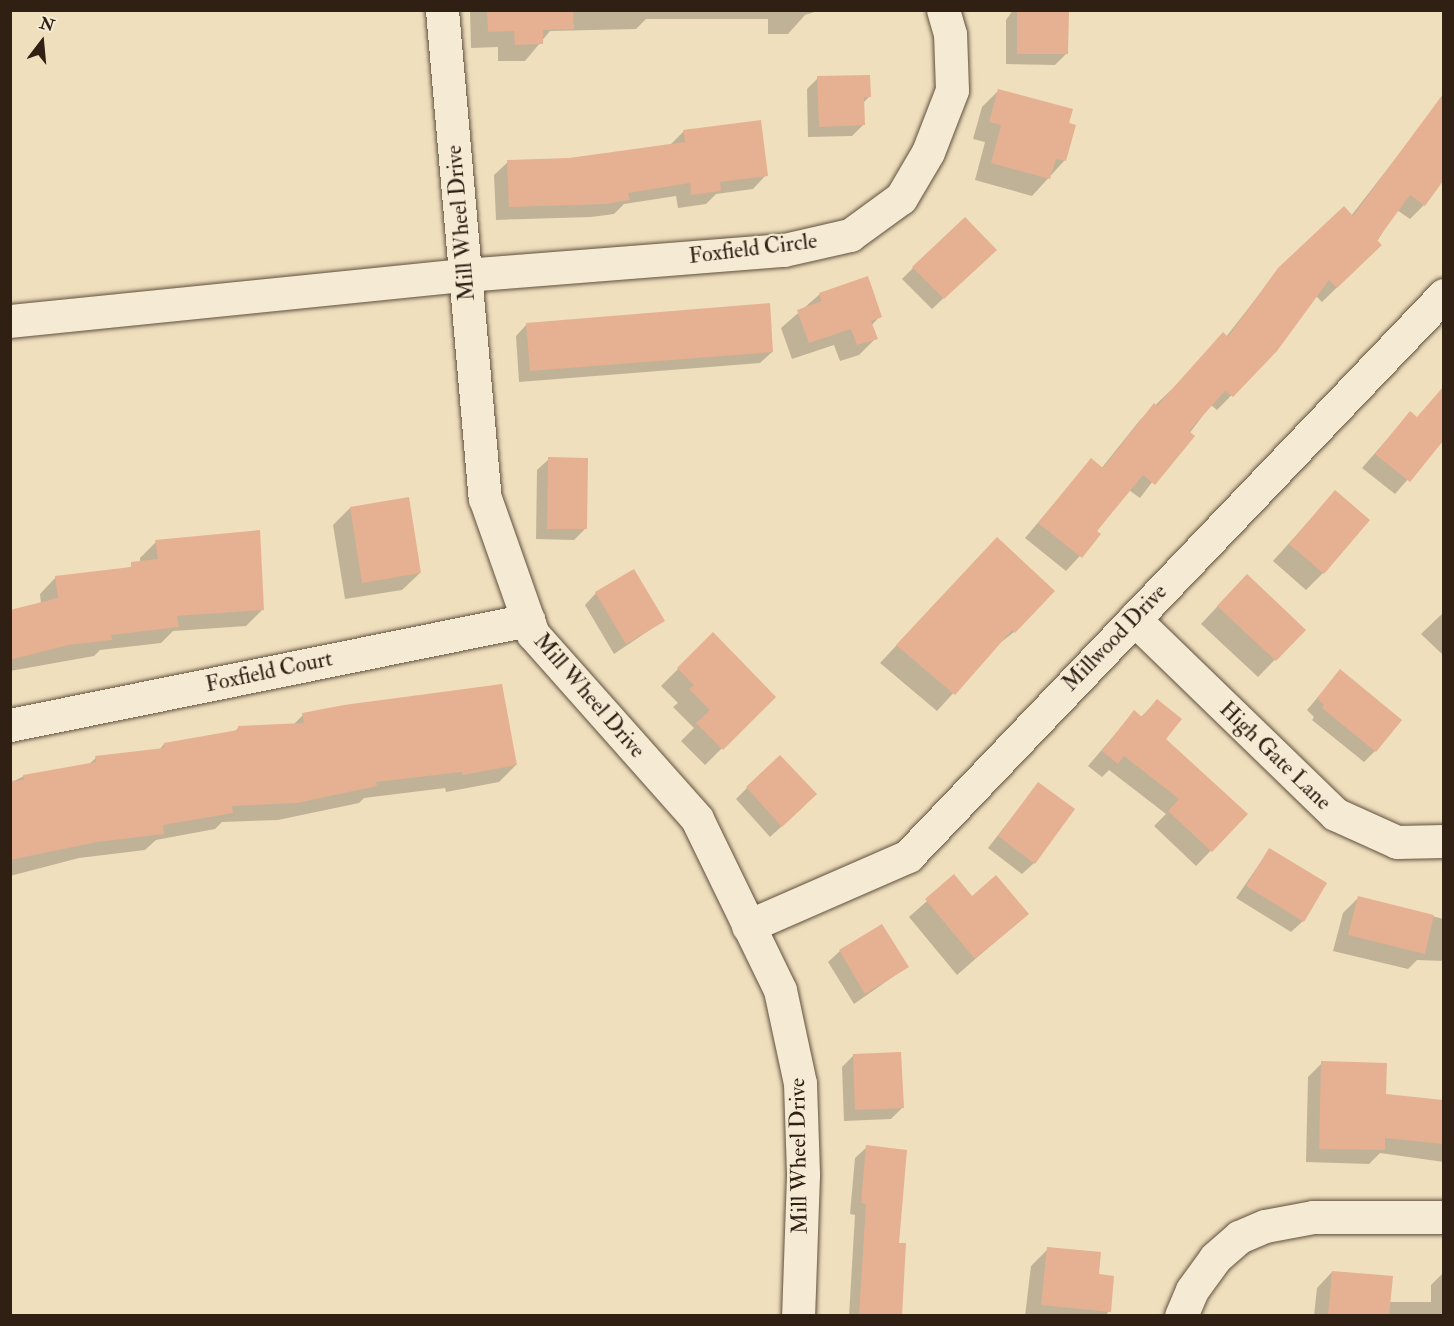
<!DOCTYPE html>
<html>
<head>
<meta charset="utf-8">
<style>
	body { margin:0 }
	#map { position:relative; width:1454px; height:1326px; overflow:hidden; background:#efdfbd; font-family:"IM FELL Double Pica",serif }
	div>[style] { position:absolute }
	.shadow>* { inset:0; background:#0003 }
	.building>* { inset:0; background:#e6b092 }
	.roads { filter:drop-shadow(0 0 2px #60503e) drop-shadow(0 0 2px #60503e) }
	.minor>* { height:33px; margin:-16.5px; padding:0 16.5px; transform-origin:16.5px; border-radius:16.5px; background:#f5ead4 }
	span { translate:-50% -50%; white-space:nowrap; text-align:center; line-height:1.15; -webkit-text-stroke:4.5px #f5ead4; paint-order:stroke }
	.street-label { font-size:22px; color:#302014 }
	.frame { position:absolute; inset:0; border:12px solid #302014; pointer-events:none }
	.north { position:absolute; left:12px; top:12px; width:60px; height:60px; -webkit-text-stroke:4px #f5ead4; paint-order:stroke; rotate:16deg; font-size:16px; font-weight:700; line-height:24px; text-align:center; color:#302014 }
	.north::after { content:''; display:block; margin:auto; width:21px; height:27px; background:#302014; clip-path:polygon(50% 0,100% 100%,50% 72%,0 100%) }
</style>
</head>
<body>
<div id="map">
	<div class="shadow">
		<i style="clip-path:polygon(470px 10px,821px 10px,805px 15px,788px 34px,768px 34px,768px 19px,646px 19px,636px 29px,550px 31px,525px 61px,498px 61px,498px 47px,471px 48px)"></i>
		<i style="clip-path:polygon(1013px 10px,1067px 10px,1066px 54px,1055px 65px,1006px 64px,1006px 20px)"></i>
		<i style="clip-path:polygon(818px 78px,870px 96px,862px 104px,863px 125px,852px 136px,808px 137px,807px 89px)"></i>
		<i style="clip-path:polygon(999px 90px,1067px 125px,1064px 161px,1032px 196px,975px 180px,985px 142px,973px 139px,982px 107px)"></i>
		<i style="clip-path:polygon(1444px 96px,1444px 179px,1424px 205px,1410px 219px,1397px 210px,1365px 260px,1322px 302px,1316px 296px,1276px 350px,1217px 410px,1211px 405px,1140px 498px,1129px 490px,1095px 532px,1099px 535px,1066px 571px,1025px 538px,1091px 460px,1101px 469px,1140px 420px,1226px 337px,1279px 269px,1351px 216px)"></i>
		<i style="clip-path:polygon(684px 131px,766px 175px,753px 189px,716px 194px,706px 204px,678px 208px,676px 196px,624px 204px,614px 214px,591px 217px,496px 220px,494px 175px,508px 162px,569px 160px,670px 145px)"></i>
		<i style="clip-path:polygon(983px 261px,932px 309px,902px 279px,913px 268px)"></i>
		<i style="clip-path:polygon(820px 294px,880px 316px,871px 326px,876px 338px,859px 355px,840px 361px,834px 345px,792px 359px,781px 328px)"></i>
		<i style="clip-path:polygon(527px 324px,772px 352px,760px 363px,519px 382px,516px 336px)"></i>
		<i style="clip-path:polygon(1444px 388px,1444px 438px,1395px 494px,1362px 468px,1410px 413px,1417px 418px)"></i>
		<i style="clip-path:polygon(549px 459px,585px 529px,574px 540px,536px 539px,537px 470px)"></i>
		<i style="clip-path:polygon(1335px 492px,1323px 573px,1306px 590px,1273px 561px)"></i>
		<i style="clip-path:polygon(350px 508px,420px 573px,402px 590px,345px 599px,333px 525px)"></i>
		<i style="clip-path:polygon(156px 542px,263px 609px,246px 626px,173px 631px,161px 643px,100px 650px,94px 656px,10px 671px,10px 612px,41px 604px,40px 594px,56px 577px,126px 569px,140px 563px,140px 558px)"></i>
		<i style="clip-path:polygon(980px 556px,1014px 632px,995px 647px,937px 711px,880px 663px)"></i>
		<i style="clip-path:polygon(596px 593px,663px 621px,614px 654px,585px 605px)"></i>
		<i style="clip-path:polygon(1230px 593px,1304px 630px,1258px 677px,1201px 624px)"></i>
		<i style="clip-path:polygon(1444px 612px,1444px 656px,1421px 634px)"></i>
		<i style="clip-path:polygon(713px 634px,774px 697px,705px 765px,681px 741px,694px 728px,673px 707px,678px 703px,661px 686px)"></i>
		<i style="clip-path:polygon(1340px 671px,1375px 751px,1364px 762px,1312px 720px,1314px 717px,1307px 710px)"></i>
		<i style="clip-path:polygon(1157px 701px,1164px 740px,1246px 814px,1196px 866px,1154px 826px,1166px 814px,1109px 770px,1102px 777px,1088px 766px,1134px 712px,1141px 717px)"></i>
		<i style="clip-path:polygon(303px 715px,516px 765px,499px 782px,446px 792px,445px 788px,364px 798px,359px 803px,278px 820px,222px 822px,215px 829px,156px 840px,145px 850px,79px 858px,10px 876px,10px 783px,24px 776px,89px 764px,96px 758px,159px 750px,164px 744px,234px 732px,239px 727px,293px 725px)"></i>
		<i style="clip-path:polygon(1038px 784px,1034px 863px,1022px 874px,988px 848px)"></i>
		<i style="clip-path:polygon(747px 788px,804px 806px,770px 837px,736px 799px)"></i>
		<i style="clip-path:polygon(1269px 850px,1303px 921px,1291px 932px,1236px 898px)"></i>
		<i style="clip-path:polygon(954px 877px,972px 898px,1027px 914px,957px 975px,909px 917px)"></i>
		<i style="clip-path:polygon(1358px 898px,1444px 919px,1444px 961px,1417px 960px,1408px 969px,1333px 951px,1343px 913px)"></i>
		<i style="clip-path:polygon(840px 951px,907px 967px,854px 1004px,828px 962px)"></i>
		<i style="clip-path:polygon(854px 1055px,902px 1108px,891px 1119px,844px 1121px,842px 1067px)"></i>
		<i style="clip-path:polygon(1322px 1063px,1385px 1096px,1444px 1102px,1444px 1162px,1380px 1153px,1369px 1164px,1306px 1162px,1308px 1077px)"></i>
		<i style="clip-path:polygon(867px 1147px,897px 1244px,899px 1316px,849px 1316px,855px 1215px,850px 1214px,855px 1158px)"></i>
		<i style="clip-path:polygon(1048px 1249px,1097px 1276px,1109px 1311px,1105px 1316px,1025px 1316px,1031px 1266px)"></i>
		<i style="clip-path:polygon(1332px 1272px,1389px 1302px,1431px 1302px,1431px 1285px,1444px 1272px,1444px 1316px,1314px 1316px,1317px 1288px)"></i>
	</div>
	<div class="building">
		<i style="clip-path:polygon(487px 10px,573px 10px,574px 29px,543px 30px,543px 44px,515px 45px,514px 31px,488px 32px)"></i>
		<i style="clip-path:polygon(1017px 10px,1069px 10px,1068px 54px,1017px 54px)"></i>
		<i style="clip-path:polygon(870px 75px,871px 97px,864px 97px,865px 125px,819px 127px,817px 76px)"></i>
		<i style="clip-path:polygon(998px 89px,1073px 109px,1069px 123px,1076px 125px,1066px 161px,1056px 159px,1050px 179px,991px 163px,1001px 125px,989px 122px)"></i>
		<i style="clip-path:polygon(1443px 94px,1443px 181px,1425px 206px,1410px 195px,1377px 240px,1382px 245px,1337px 288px,1329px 280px,1277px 351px,1233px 397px,1225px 391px,1189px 431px,1195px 436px,1155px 485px,1143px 475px,1097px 531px,1101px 534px,1082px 558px,1038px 523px,1091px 458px,1103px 468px,1154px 403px,1157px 406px,1223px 332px,1228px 337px,1278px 268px,1344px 206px,1353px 216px)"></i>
		<i style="clip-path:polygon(761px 120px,768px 176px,720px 182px,721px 191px,691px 195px,690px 183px,628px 193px,630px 200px,606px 204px,509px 207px,507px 160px,569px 158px,685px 142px,683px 130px)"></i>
		<i style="clip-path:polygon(965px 217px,997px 250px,944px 299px,912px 267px)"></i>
		<i style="clip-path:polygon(868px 276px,882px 317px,871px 321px,878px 339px,857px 345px,851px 329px,809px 343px,797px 310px,822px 301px,819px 293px)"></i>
		<i style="clip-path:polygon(770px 303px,773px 352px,530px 371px,526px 323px)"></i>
		<i style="clip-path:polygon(1443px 387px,1443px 441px,1410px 482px,1375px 454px,1410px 411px,1417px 417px)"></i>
		<i style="clip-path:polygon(548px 457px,588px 458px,587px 529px,547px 529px)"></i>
		<i style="clip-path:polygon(1335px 490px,1370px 520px,1324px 574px,1289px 544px)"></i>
		<i style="clip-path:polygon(409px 497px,421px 573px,362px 583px,350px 507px)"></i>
		<i style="clip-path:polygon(260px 530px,264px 610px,177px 616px,179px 627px,111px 635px,112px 640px,68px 645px,10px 660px,10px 610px,58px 598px,55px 576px,131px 567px,131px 562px,158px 559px,155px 540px)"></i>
		<i style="clip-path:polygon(997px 537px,1055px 591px,1015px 633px,1012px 630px,955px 695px,896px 645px)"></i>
		<i style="clip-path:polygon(634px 569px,665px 621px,626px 644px,595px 592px)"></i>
		<i style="clip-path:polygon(1247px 574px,1306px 630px,1276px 661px,1217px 606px)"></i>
		<i style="clip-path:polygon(713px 632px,776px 697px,723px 750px,696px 723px,710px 710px,689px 689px,694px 685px,677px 668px)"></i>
		<i style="clip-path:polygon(1340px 669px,1402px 720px,1376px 752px,1322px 708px,1324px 705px,1317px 698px)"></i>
		<i style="clip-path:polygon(502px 684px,517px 765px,463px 775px,462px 772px,376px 782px,377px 786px,297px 803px,232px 806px,233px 813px,163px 825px,164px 834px,97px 842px,10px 860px,10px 781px,24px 780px,23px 775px,96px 762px,95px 756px,164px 748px,164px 743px,238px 730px,238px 726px,304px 723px,302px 713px,344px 705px)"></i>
		<i style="clip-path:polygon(1157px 699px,1182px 719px,1166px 739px,1248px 814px,1212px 852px,1168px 811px,1179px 799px,1124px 756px,1118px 764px,1102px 751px,1134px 710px,1142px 717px)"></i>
		<i style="clip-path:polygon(780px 755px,817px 794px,782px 827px,746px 787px)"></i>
		<i style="clip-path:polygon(1038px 782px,1075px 809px,1035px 864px,998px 836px)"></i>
		<i style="clip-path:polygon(1269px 848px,1327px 883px,1304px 922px,1246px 886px)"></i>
		<i style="clip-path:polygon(954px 874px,972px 896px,996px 875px,1029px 914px,975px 959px,925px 899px)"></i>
		<i style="clip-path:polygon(1358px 896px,1434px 915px,1425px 954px,1348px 935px)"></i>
		<i style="clip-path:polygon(882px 924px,909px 967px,865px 994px,839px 950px)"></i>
		<i style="clip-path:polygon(901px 1052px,904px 1108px,855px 1110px,853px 1054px)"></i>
		<i style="clip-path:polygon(1321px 1061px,1387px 1063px,1386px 1094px,1443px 1100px,1443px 1144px,1385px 1138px,1385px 1150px,1319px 1149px)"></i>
		<i style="clip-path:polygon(866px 1145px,907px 1150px,899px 1243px,906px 1243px,902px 1316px,859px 1316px,866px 1204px,861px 1203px)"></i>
		<i style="clip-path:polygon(1047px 1247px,1101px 1252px,1099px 1274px,1114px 1276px,1111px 1312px,1041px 1305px)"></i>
		<i style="clip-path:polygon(1332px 1271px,1393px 1276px,1389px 1316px,1328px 1316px)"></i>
	</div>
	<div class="roads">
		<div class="minor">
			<i style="left:442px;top:10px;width:490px;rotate:85deg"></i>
			<i style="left:485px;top:498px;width:144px;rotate:70.6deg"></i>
			<i style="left:533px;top:634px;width:247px;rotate:48.4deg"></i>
			<i style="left:697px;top:819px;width:190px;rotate:64.1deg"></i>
			<i style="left:780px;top:990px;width:95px;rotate:77.9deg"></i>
			<i style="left:800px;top:1083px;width:92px;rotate:88.1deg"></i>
			<i style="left:803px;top:1175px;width:141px;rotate:92deg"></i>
			<i style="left:10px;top:321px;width:457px;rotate:-5.8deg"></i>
			<i style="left:465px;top:275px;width:320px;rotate:-4.5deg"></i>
			<i style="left:784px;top:250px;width:68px;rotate:-12.8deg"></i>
			<i style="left:850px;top:235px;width:63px;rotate:-36deg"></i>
			<i style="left:901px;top:198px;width:53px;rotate:-59.6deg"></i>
			<i style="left:928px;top:152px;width:66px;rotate:-68.8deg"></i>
			<i style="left:952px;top:90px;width:56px;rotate:-92deg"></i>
			<i style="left:950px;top:34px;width:25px;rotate:-106deg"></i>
			<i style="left:1134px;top:619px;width:280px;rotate:44.1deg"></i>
			<i style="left:1335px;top:814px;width:68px;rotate:24.3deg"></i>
			<i style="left:1397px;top:842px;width:47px;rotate:-1.2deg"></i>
			<i style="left:10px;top:725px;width:529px;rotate:-11.46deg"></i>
			<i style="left:748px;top:926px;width:175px;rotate:-23.6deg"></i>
			<i style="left:908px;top:856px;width:776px;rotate:-46.31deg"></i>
			<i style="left:1181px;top:1316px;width:28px;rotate:-67deg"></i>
			<i style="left:1192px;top:1290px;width:39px;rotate:-54deg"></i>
			<i style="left:1215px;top:1258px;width:32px;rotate:-41deg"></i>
			<i style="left:1239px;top:1237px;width:28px;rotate:-23deg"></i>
			<i style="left:1265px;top:1226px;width:49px;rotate:-10.6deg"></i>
			<i style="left:1313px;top:1217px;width:131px"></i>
		</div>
	</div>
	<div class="street-label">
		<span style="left:461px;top:223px;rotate:-95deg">Mill Wheel Drive</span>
		<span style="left:753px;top:249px;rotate:-7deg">Foxfield Circle</span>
		<span style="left:1115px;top:638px;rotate:-46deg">Millwood Drive</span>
		<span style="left:269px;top:672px;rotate:-12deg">Foxfield Court</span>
		<span style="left:589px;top:696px;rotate:49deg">Mill Wheel Drive</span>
		<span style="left:1275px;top:756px;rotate:44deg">High Gate Lane</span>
		<span style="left:799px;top:1156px;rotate:-91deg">Mill Wheel Drive</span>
	</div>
	<div class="frame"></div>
	<div class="north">N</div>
</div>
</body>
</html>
